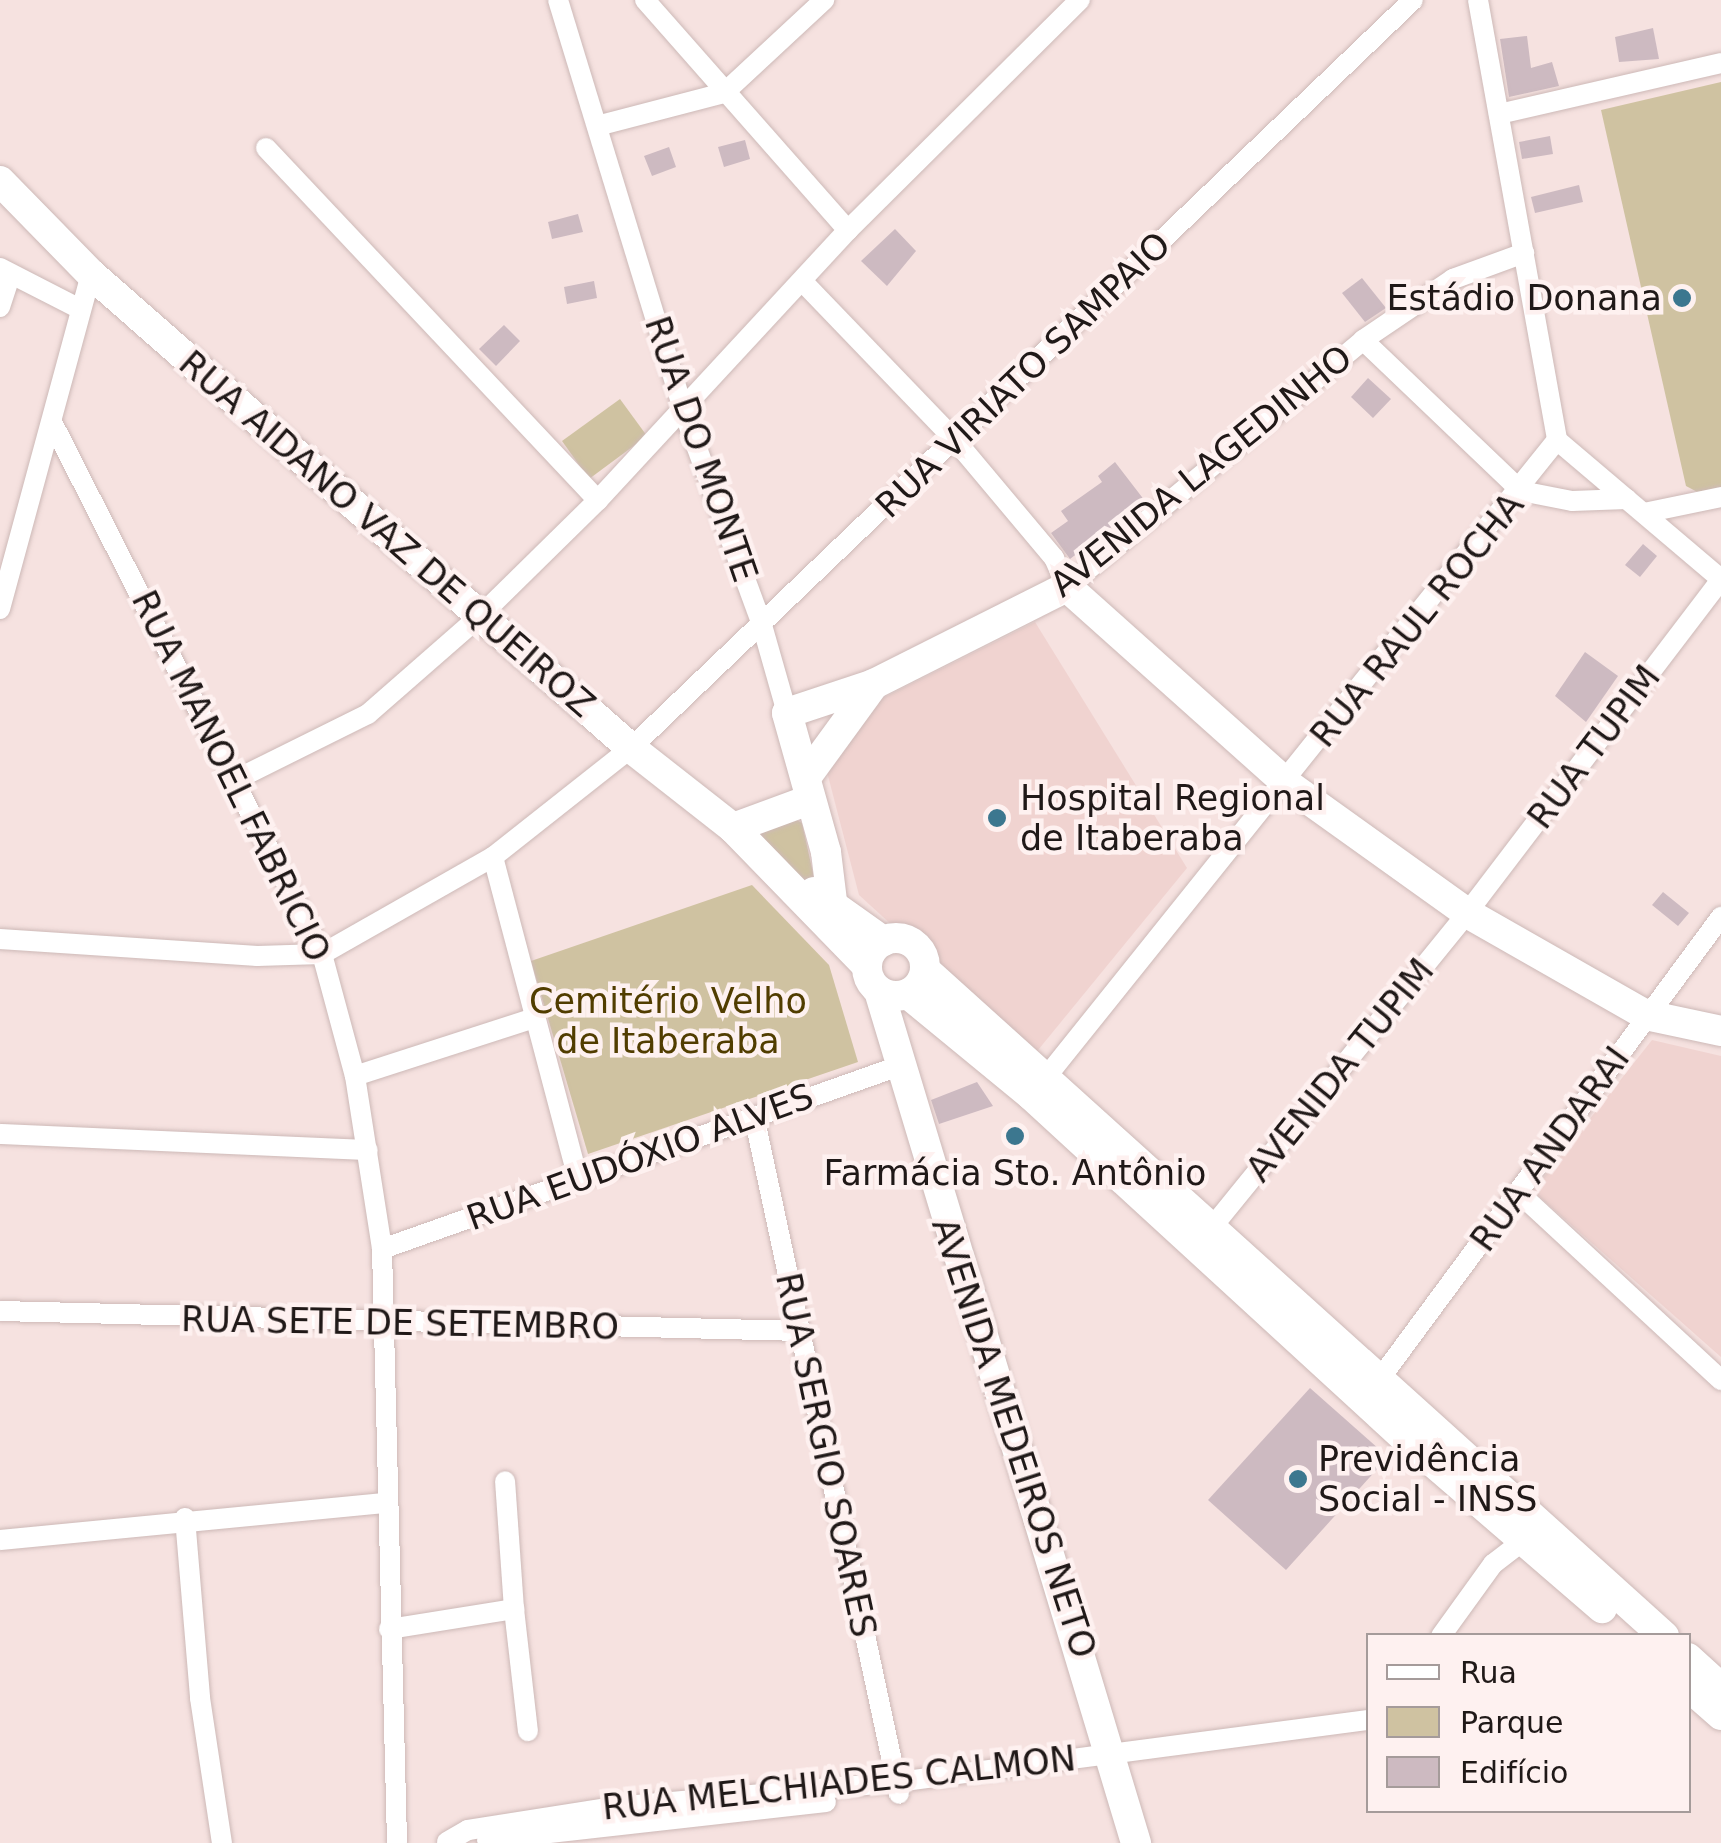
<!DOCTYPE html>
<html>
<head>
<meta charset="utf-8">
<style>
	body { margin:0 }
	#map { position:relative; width:1721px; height:1843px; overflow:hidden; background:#f6e2e0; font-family:"DejaVu Sans",sans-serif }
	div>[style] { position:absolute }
	.built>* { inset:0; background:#f0d3d0 }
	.green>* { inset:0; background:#cfc2a1 }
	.building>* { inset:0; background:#cdbac1 }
	.roads { filter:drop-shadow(0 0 2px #cdb9b7) drop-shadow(0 0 2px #cdb9b7) }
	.street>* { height:20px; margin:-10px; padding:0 10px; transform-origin:10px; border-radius:10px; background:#fff }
	.secondary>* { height:30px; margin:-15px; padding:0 15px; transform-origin:15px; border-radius:15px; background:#fff }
	.secondary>.ring { margin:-15px; padding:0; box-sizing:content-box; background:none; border:30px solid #fff; border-radius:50% }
	.dots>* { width:28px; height:28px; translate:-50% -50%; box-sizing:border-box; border:5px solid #fef1f0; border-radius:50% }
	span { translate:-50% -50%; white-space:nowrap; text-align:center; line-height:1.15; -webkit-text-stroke:9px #fef1f0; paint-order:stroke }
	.poi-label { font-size:35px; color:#201918 }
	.right { translate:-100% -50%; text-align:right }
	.left { translate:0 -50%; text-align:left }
	.street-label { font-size:35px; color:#201918 }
	.park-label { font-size:35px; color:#513d00 }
	.legend { position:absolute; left:1366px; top:1633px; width:325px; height:180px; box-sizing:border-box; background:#fef1f0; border:2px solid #a59b9a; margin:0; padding:12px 18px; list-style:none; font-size:30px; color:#201918 }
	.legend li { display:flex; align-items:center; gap:20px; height:50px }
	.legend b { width:50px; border:2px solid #a59b9a }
</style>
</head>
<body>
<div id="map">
	<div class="built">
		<i style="clip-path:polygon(1035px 622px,1187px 868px,1034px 1055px,859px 895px,826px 768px,869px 705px)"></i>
		<i style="clip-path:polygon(1652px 1040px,1721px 1056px,1721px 1357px,1533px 1191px)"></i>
	</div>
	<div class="green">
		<i style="clip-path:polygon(1721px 82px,1721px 492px,1705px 496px,1686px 486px,1601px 110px)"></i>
		<i style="clip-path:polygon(620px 399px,647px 436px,589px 479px,562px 441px)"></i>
		<i style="clip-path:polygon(795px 819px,802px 823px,815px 882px,810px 885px,751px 837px)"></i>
		<i style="clip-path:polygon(752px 885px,829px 965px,858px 1062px,588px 1154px,531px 961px)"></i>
	</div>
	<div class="building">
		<i style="clip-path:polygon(1653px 28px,1659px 59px,1619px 62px,1615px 37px)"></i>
		<i style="clip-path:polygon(1527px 36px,1531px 68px,1552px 62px,1559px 86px,1509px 97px,1500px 39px)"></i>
		<i style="clip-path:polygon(1550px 136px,1553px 154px,1522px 159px,1519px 142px)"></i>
		<i style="clip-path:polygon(745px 140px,750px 159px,724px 167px,718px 147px)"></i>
		<i style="clip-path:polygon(669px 147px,676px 167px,652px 176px,644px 156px)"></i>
		<i style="clip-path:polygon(1579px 185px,1583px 202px,1535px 213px,1531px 197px)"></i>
		<i style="clip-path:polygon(578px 214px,583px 232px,552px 239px,548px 222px)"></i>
		<i style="clip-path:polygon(895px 229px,916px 251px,887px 286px,861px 261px)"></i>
		<i style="clip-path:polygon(1362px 278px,1386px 308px,1365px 322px,1342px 293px)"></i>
		<i style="clip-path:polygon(594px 281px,597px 298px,567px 304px,564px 287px)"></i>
		<i style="clip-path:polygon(504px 325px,520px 341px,496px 366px,479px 349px)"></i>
		<i style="clip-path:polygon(1368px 378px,1391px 399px,1373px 418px,1351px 397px)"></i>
		<i style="clip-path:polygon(1115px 462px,1145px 501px,1070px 559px,1051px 533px,1068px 521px,1061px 511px,1102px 482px,1098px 476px)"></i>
		<i style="clip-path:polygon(1643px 544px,1657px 556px,1640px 577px,1625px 565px)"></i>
		<i style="clip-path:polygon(1585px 652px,1618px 676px,1586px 722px,1555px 696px)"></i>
		<i style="clip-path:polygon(1663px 892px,1689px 913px,1678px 926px,1652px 905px)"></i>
		<i style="clip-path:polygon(977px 1082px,993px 1106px,939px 1124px,931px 1100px)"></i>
		<i style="clip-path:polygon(1310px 1388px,1388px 1457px,1286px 1570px,1208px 1500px)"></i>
	</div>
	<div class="roads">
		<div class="street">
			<i style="left:558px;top:0;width:429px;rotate:73deg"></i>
			<i style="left:683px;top:410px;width:229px;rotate:69.8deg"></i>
			<i style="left:762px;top:625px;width:91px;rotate:74.1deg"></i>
			<i style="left:645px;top:0;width:307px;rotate:48.6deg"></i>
			<i style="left:1478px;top:0;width:447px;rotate:79.8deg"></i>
			<i style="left:1557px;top:440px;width:215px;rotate:40.3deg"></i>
			<i style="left:1499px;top:114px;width:228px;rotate:-12.9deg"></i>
			<i style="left:597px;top:126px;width:131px;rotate:-14.6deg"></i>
			<i style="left:724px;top:93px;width:137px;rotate:-42.9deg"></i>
			<i style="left:266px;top:148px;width:484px;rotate:46.7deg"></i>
			<i style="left:0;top:268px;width:88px;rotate:27.1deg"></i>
			<i style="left:802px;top:281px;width:221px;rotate:46.1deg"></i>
			<i style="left:955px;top:440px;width:154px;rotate:50deg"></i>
			<i style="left:1054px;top:558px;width:32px;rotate:66deg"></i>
			<i style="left:1067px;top:587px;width:386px;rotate:-39.8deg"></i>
			<i style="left:1363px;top:340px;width:109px;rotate:-34.1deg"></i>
			<i style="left:1453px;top:279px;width:76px;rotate:-20.1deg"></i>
			<i style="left:0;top:307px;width:33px;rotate:-72deg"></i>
			<i style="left:1363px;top:340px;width:219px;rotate:43.7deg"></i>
			<i style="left:1521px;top:491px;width:52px;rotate:11.1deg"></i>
			<i style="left:1572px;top:501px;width:55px;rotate:-2.1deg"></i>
			<i style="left:52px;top:422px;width:597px;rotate:63.09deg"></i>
			<i style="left:322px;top:954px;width:126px;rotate:74.9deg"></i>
			<i style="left:355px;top:1076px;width:175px;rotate:81.1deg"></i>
			<i style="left:382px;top:1249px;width:594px;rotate:88.55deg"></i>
			<i style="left:1644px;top:513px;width:79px;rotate:-11.7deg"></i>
			<i style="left:0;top:609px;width:347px;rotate:-74.8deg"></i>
			<i style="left:237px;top:779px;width:146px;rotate:-26.4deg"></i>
			<i style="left:368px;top:714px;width:150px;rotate:-41.2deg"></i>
			<i style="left:481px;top:615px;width:164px;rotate:-44.5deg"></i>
			<i style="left:598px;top:500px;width:368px;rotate:-47.2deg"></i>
			<i style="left:848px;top:230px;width:327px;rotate:-44.8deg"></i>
			<i style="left:493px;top:857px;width:332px;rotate:75.2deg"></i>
			<i style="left:0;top:939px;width:258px;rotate:3.8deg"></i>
			<i style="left:257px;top:956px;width:65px;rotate:-1.8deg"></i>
			<i style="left:322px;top:954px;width:197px;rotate:-29.6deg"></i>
			<i style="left:493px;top:857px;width:176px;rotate:-38.3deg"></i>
			<i style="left:631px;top:748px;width:1082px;rotate:-43.73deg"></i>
			<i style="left:355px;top:1076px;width:189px;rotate:-17.9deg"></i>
			<i style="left:1039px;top:1086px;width:828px;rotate:-51.28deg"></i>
			<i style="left:754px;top:1116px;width:693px;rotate:77.93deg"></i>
			<i style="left:0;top:1134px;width:368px;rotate:2.5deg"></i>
			<i style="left:1520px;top:1194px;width:274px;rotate:42.8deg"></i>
			<i style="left:1213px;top:1226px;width:403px;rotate:-50.9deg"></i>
			<i style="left:1467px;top:913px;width:419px;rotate:-52.7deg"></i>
			<i style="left:382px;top:1249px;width:548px;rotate:-19.49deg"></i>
			<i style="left:0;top:1311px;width:799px;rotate:1.43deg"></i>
			<i style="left:1379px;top:1380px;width:576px;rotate:-53.55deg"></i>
			<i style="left:185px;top:1518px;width:181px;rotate:85.2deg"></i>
			<i style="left:200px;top:1698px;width:147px;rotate:81.4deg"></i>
			<i style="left:0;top:1540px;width:389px;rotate:-5.5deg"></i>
			<i style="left:514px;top:1609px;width:123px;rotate:83.5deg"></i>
			<i style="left:389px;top:1629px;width:127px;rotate:-9.1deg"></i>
			<i style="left:514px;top:1609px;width:128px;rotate:-94deg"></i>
			<i style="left:1441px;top:1636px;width:89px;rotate:-54.2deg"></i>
			<i style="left:1493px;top:1564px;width:49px;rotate:-37.6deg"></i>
			<i style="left:487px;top:1840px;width:341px;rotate:-6.4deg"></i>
			<i style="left:447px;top:1842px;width:24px;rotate:-30deg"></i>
			<i style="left:468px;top:1830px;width:148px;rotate:-9deg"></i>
			<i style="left:614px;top:1807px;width:284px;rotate:-5deg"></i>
			<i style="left:897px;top:1782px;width:475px;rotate:-7.5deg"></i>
		</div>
		<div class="secondary">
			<i style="left:0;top:181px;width:130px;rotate:45.6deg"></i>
			<i style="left:91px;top:274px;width:719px;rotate:41.28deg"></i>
			<i style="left:631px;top:748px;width:130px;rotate:38.1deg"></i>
			<i style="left:733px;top:828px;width:191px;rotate:45.8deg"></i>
			<i style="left:807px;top:776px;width:114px;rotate:-53.9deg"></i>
			<i style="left:733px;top:828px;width:81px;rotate:-20.2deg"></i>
			<i style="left:814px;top:892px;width:85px;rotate:35.4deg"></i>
			<i style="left:832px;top:901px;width:49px;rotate:-97deg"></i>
			<i style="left:826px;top:852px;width:144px;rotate:-105.7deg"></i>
			<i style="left:787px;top:713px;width:92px;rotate:-18.4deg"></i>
			<i style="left:874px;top:684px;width:216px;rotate:-26.7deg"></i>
			<i style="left:1067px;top:587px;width:295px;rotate:41.8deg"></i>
			<i style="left:1287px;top:784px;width:221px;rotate:35.6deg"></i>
			<i style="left:1467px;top:913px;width:206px;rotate:29.7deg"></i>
			<i style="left:1646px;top:1015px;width:77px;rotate:12deg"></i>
			<i class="ring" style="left:867px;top:938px;width:28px;height:28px"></i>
			<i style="left:925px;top:970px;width:995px;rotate:42.03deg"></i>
			<i style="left:879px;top:991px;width:890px;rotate:73.21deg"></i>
			<i style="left:908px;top:994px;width:161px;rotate:39.4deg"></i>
			<i style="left:1032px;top:1096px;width:507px;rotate:42.52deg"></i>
			<i style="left:1406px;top:1439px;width:259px;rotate:40.8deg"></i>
			<i style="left:1688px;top:1658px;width:45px;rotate:42.3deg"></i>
			<i style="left:1688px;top:1686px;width:44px;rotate:41.3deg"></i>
		</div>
	</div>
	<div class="dots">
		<i style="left:1682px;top:298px;background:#3c778f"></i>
		<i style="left:997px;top:818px;background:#3c778f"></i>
		<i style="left:1015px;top:1136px;background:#3c778f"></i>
		<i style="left:1298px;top:1479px;background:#3c778f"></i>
	</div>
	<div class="poi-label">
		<span class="right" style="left:1662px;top:298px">Estádio Donana</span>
		<span class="left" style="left:1020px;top:818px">Hospital Regional<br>de Itaberaba</span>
		<span style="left:1015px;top:1173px">Farmácia Sto. Antônio</span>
		<span class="left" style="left:1318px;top:1479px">Previdência<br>Social - INSS</span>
	</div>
	<div class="street-label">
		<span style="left:1023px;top:375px;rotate:-44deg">RUA VIRIATO SAMPAIO</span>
		<span style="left:701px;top:449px;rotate:71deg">RUA DO MONTE</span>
		<span style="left:1201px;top:471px;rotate:-39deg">AVENIDA LAGEDINHO</span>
		<span style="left:387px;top:534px;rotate:41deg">RUA AIDANO VAZ DE QUEIROZ</span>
		<span style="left:1417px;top:620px;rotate:-51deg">RUA RAUL ROCHA</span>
		<span style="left:1594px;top:747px;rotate:-53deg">RUA TUPIM</span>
		<span style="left:231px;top:776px;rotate:64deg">RUA MANOEL FABRICIO</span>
		<span style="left:1340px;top:1070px;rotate:-51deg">AVENIDA TUPIM</span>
		<span style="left:1550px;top:1149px;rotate:-54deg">RUA ANDARAI</span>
		<span style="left:640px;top:1157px;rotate:-20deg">RUA EUDÓXIO ALVES</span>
		<span style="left:400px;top:1323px;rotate:1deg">RUA SETE DE SETEMBRO</span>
		<span style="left:1014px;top:1438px;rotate:72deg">AVENIDA MEDEIROS NETO</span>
		<span style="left:826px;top:1455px;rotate:78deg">RUA SERGIO SOARES</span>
		<span style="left:839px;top:1783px;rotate:-6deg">RUA MELCHIADES CALMON</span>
	</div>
	<div class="park-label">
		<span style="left:668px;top:1021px">Cemitério Velho<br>de Itaberaba</span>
	</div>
	<ul class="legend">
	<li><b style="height:12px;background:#fff"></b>Rua</li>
	<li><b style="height:28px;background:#cfc2a1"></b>Parque</li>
	<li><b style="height:28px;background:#cdbac1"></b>Edifício</li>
	</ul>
</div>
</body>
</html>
